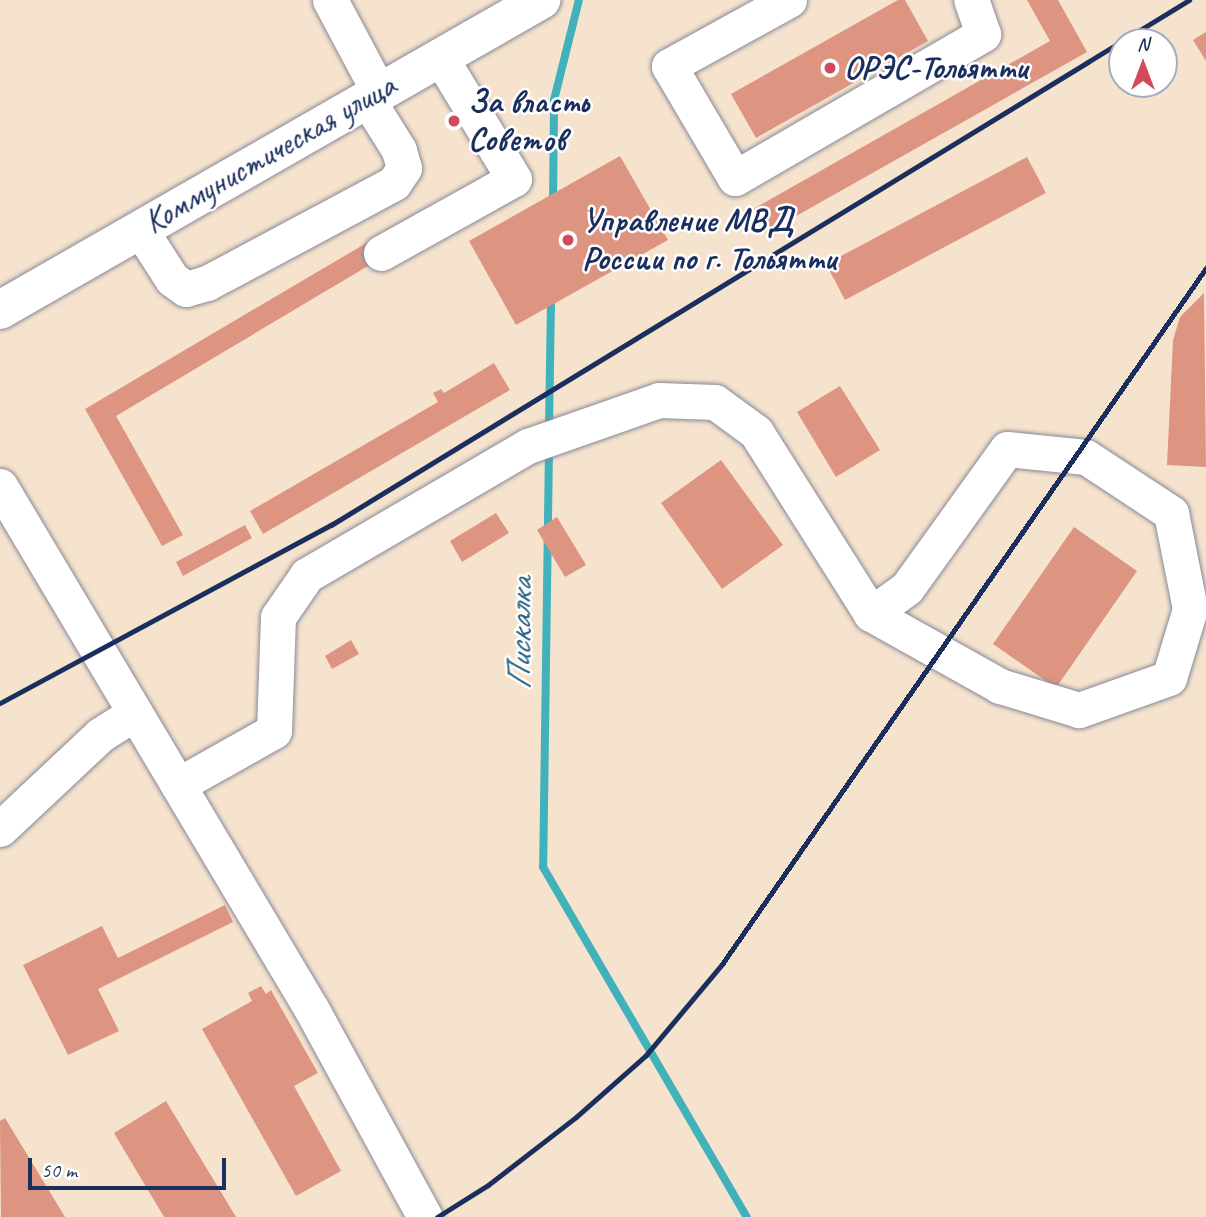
<!DOCTYPE html>
<html>
<head>
<meta charset="utf-8">
<style>
	body { margin:0 }
	#map { position:relative; width:1206px; height:1217px; overflow:hidden; background:#f6e3ce; font-family:Caveat,sans-serif }
	div>[style] { position:absolute }
	.stream>* { height:8px; margin:-4px; padding:0 4px; transform-origin:4px; border-radius:4px; background:#41b1bc }
	.building>* { inset:0; background:#dd9582 }
	.roads { filter:drop-shadow(0 0 2px #888996) drop-shadow(0 0 2px #888996) }
	.minor>* { height:35px; margin:-17.5px; padding:0 17.5px; transform-origin:17.5px; border-radius:17.5px; background:#fff }
	.major>* { height:38px; margin:-19px; padding:0 19px; transform-origin:19px; border-radius:19px; background:#fff }
	.rail>* { height:5px; margin:-2.5px; padding:0 2.5px; transform-origin:2.5px; border-radius:2.5px; background:#1b2f5e }
	.dots>* { width:19px; height:19px; translate:-50% -50%; box-sizing:border-box; border:4px solid #fff; border-radius:50% }
	span { translate:-50% -50%; white-space:nowrap; text-align:center; line-height:1.15; -webkit-text-stroke:5px #fff; paint-order:stroke }
	.poi-label { font-size:33px; color:#1b2f5e; font-weight:700 }
	.left { translate:0 -50%; text-align:left }
	.street-label { font-size:33px; color:#1b2f5e }
	.water-label { font-size:35px; color:#2a6384; font-style:italic }
	.north { position:absolute; left:1108px; top:28px; width:70px; height:70px; box-sizing:border-box; background:#fff; border:2px solid #a4acbf; border-radius:50%; rotate:0deg; font-size:19px; font-weight:700; line-height:28px; text-align:center; color:#1b2f5e }
	.north::after { content:''; display:block; margin:auto; width:24px; height:32px; background:#d1495b; clip-path:polygon(50% 0,100% 100%,50% 72%,0 100%) }
	.scale { position:absolute; left:28px; top:1158px; width:198px; height:32px; box-sizing:border-box; border:4px solid #1b2f5e; border-top:0; padding-left:9px; font-size:21px; line-height:24px; white-space:nowrap; color:#1b2f5e; -webkit-text-stroke:5px #fff; paint-order:stroke }
</style>
</head>
<body>
<div id="map">
	<div class="stream">
		<i style="left:553px;top:204px;width:104px;rotate:-89.4deg"></i>
		<i style="left:554px;top:100px;width:103px;rotate:-76deg"></i>
		<i style="left:549px;top:428px;width:131px;rotate:-89.1deg"></i>
		<i style="left:549px;top:448px;width:419px;rotate:90.8deg"></i>
		<i style="left:543px;top:867px;width:405px;rotate:59.8deg"></i>
	</div>
	<div class="building">
		<i style="clip-path:polygon(898px 0,905px 0,928px 41px,756px 138px,731px 94px)"></i>
		<i style="clip-path:polygon(1027px 0,1058px 0,1087px 52px,766px 233px,753px 209px,1050px 41px)"></i>
		<i style="clip-path:polygon(1206px 32px,1206px 61px,1193px 40px)"></i>
		<i style="clip-path:polygon(620px 156px,668px 240px,516px 325px,469px 241px)"></i>
		<i style="clip-path:polygon(1027px 157px,1046px 193px,845px 300px,826px 264px)"></i>
		<i style="clip-path:polygon(368px 242px,378px 260px,116px 416px,183px 535px,162px 546px,85px 409px)"></i>
		<i style="clip-path:polygon(1204px 293px,1206px 467px,1167px 465px,1173px 340px,1180px 317px)"></i>
		<i style="clip-path:polygon(494px 363px,510px 390px,263px 534px,250px 511px,438px 402px,433px 393px,441px 389px,444px 393px)"></i>
		<i style="clip-path:polygon(840px 386px,880px 450px,836px 477px,797px 412px)"></i>
		<i style="clip-path:polygon(721px 460px,783px 545px,722px 589px,661px 503px)"></i>
		<i style="clip-path:polygon(496px 513px,509px 533px,462px 562px,450px 541px)"></i>
		<i style="clip-path:polygon(557px 517px,586px 565px,565px 577px,537px 530px)"></i>
		<i style="clip-path:polygon(245px 525px,252px 538px,183px 576px,176px 562px)"></i>
		<i style="clip-path:polygon(1074px 527px,1137px 571px,1056px 688px,993px 644px)"></i>
		<i style="clip-path:polygon(351px 640px,359px 654px,332px 669px,325px 656px)"></i>
		<i style="clip-path:polygon(225px 905px,233px 922px,98px 989px,119px 1031px,68px 1055px,23px 965px,102px 926px,118px 958px)"></i>
		<i style="clip-path:polygon(261px 986px,266px 994px,271px 990px,318px 1073px,294px 1086px,341px 1171px,296px 1196px,202px 1029px,252px 1001px,248px 993px)"></i>
		<i style="clip-path:polygon(166px 1101px,236px 1217px,164px 1217px,114px 1133px)"></i>
		<i style="clip-path:polygon(5px 1118px,65px 1217px,1px 1217px,0 1121px)"></i>
	</div>
	<div class="roads">
		<div class="minor">
			<i style="left:330px;top:0;width:104px;rotate:62deg"></i>
			<i style="left:789px;top:0;width:137px;rotate:151.2deg"></i>
			<i style="left:669px;top:66px;width:130px;rotate:59.5deg"></i>
			<i style="left:735px;top:178px;width:287px;rotate:-30.1deg"></i>
			<i style="left:983px;top:34px;width:36px;rotate:-109deg"></i>
			<i style="left:140px;top:229px;width:59px;rotate:57.4deg"></i>
			<i style="left:172px;top:279px;width:17px;rotate:36deg"></i>
			<i style="left:186px;top:289px;width:22px;rotate:-16deg"></i>
			<i style="left:207px;top:283px;width:212px;rotate:-28.1deg"></i>
			<i style="left:394px;top:183px;width:18px;rotate:-56deg"></i>
			<i style="left:404px;top:168px;width:19px;rotate:-106deg"></i>
			<i style="left:399px;top:150px;width:60px;rotate:-122.1deg"></i>
			<i style="left:381px;top:253px;width:152px;rotate:-29.1deg"></i>
			<i style="left:514px;top:179px;width:143px;rotate:-121.2deg"></i>
			<i style="left:0;top:486px;width:610px;rotate:59.23deg"></i>
			<i style="left:312px;top:1010px;width:236px;rotate:61.4deg"></i>
			<i style="left:178px;top:785px;width:110px;rotate:-29.4deg"></i>
			<i style="left:274px;top:731px;width:114px;rotate:-88deg"></i>
			<i style="left:278px;top:617px;width:51px;rotate:-55.4deg"></i>
			<i style="left:307px;top:575px;width:256px;rotate:-30.3deg"></i>
			<i style="left:528px;top:446px;width:139px;rotate:-19.3deg"></i>
			<i style="left:659px;top:400px;width:56px;rotate:2deg"></i>
			<i style="left:715px;top:402px;width:51px;rotate:36.2deg"></i>
			<i style="left:756px;top:432px;width:215px;rotate:57.7deg"></i>
			<i style="left:871px;top:614px;width:44px;rotate:-35.8deg"></i>
			<i style="left:907px;top:588px;width:171px;rotate:-54.3deg"></i>
			<i style="left:1007px;top:449px;width:79px;rotate:5.8deg"></i>
			<i style="left:1086px;top:457px;width:102px;rotate:33.4deg"></i>
			<i style="left:1171px;top:513px;width:98px;rotate:78.8deg"></i>
			<i style="left:1190px;top:609px;width:72px;rotate:106.9deg"></i>
			<i style="left:1169px;top:678px;width:96px;rotate:160.4deg"></i>
			<i style="left:1079px;top:710px;width:83px;rotate:-163.1deg"></i>
			<i style="left:1000px;top:686px;width:148px;rotate:-150.8deg"></i>
			<i style="left:0;top:829px;width:137px;rotate:-43.2deg"></i>
			<i style="left:100px;top:735px;width:41px;rotate:-32.2deg"></i>
		</div>
		<div class="major">
			<i style="left:0;top:310px;width:624px;rotate:-29.81deg"></i>
		</div>
	</div>
	<div class="rail">
		<i style="left:0;top:703px;width:376px;rotate:-28.3deg"></i>
		<i style="left:331px;top:525px;width:1006px;rotate:-31.46deg"></i>
		<i style="left:437px;top:1217px;width:60px;rotate:-32.1deg"></i>
		<i style="left:488px;top:1185px;width:111px;rotate:-37.7deg"></i>
		<i style="left:576px;top:1117px;width:94px;rotate:-41.5deg"></i>
		<i style="left:646px;top:1055px;width:119px;rotate:-50.1deg"></i>
		<i style="left:722px;top:964px;width:848px;rotate:-55.19deg"></i>
	</div>
	<div class="dots">
		<i style="left:830px;top:68px;background:#d1495b"></i>
		<i style="left:454px;top:121px;background:#d1495b"></i>
		<i style="left:568px;top:240px;background:#d1495b"></i>
	</div>
	<div class="poi-label">
		<span class="left" style="left:844px;top:68px">ОРЭС-Тольятти</span>
		<span class="left" style="left:468px;top:121px">За власть<br>Советов</span>
		<span class="left" style="left:582px;top:240px">Управление МВД<br>России по г. Тольятти</span>
	</div>
	<div class="street-label">
		<span style="left:270px;top:154px;rotate:-30deg">Коммунистическая улица</span>
	</div>
	<div class="water-label">
		<span style="left:520px;top:634px;rotate:-89deg">Пискалка</span>
	</div>
	<div class="north">N</div>
	<div class="scale">50 m</div>
</div>
</body>
</html>
